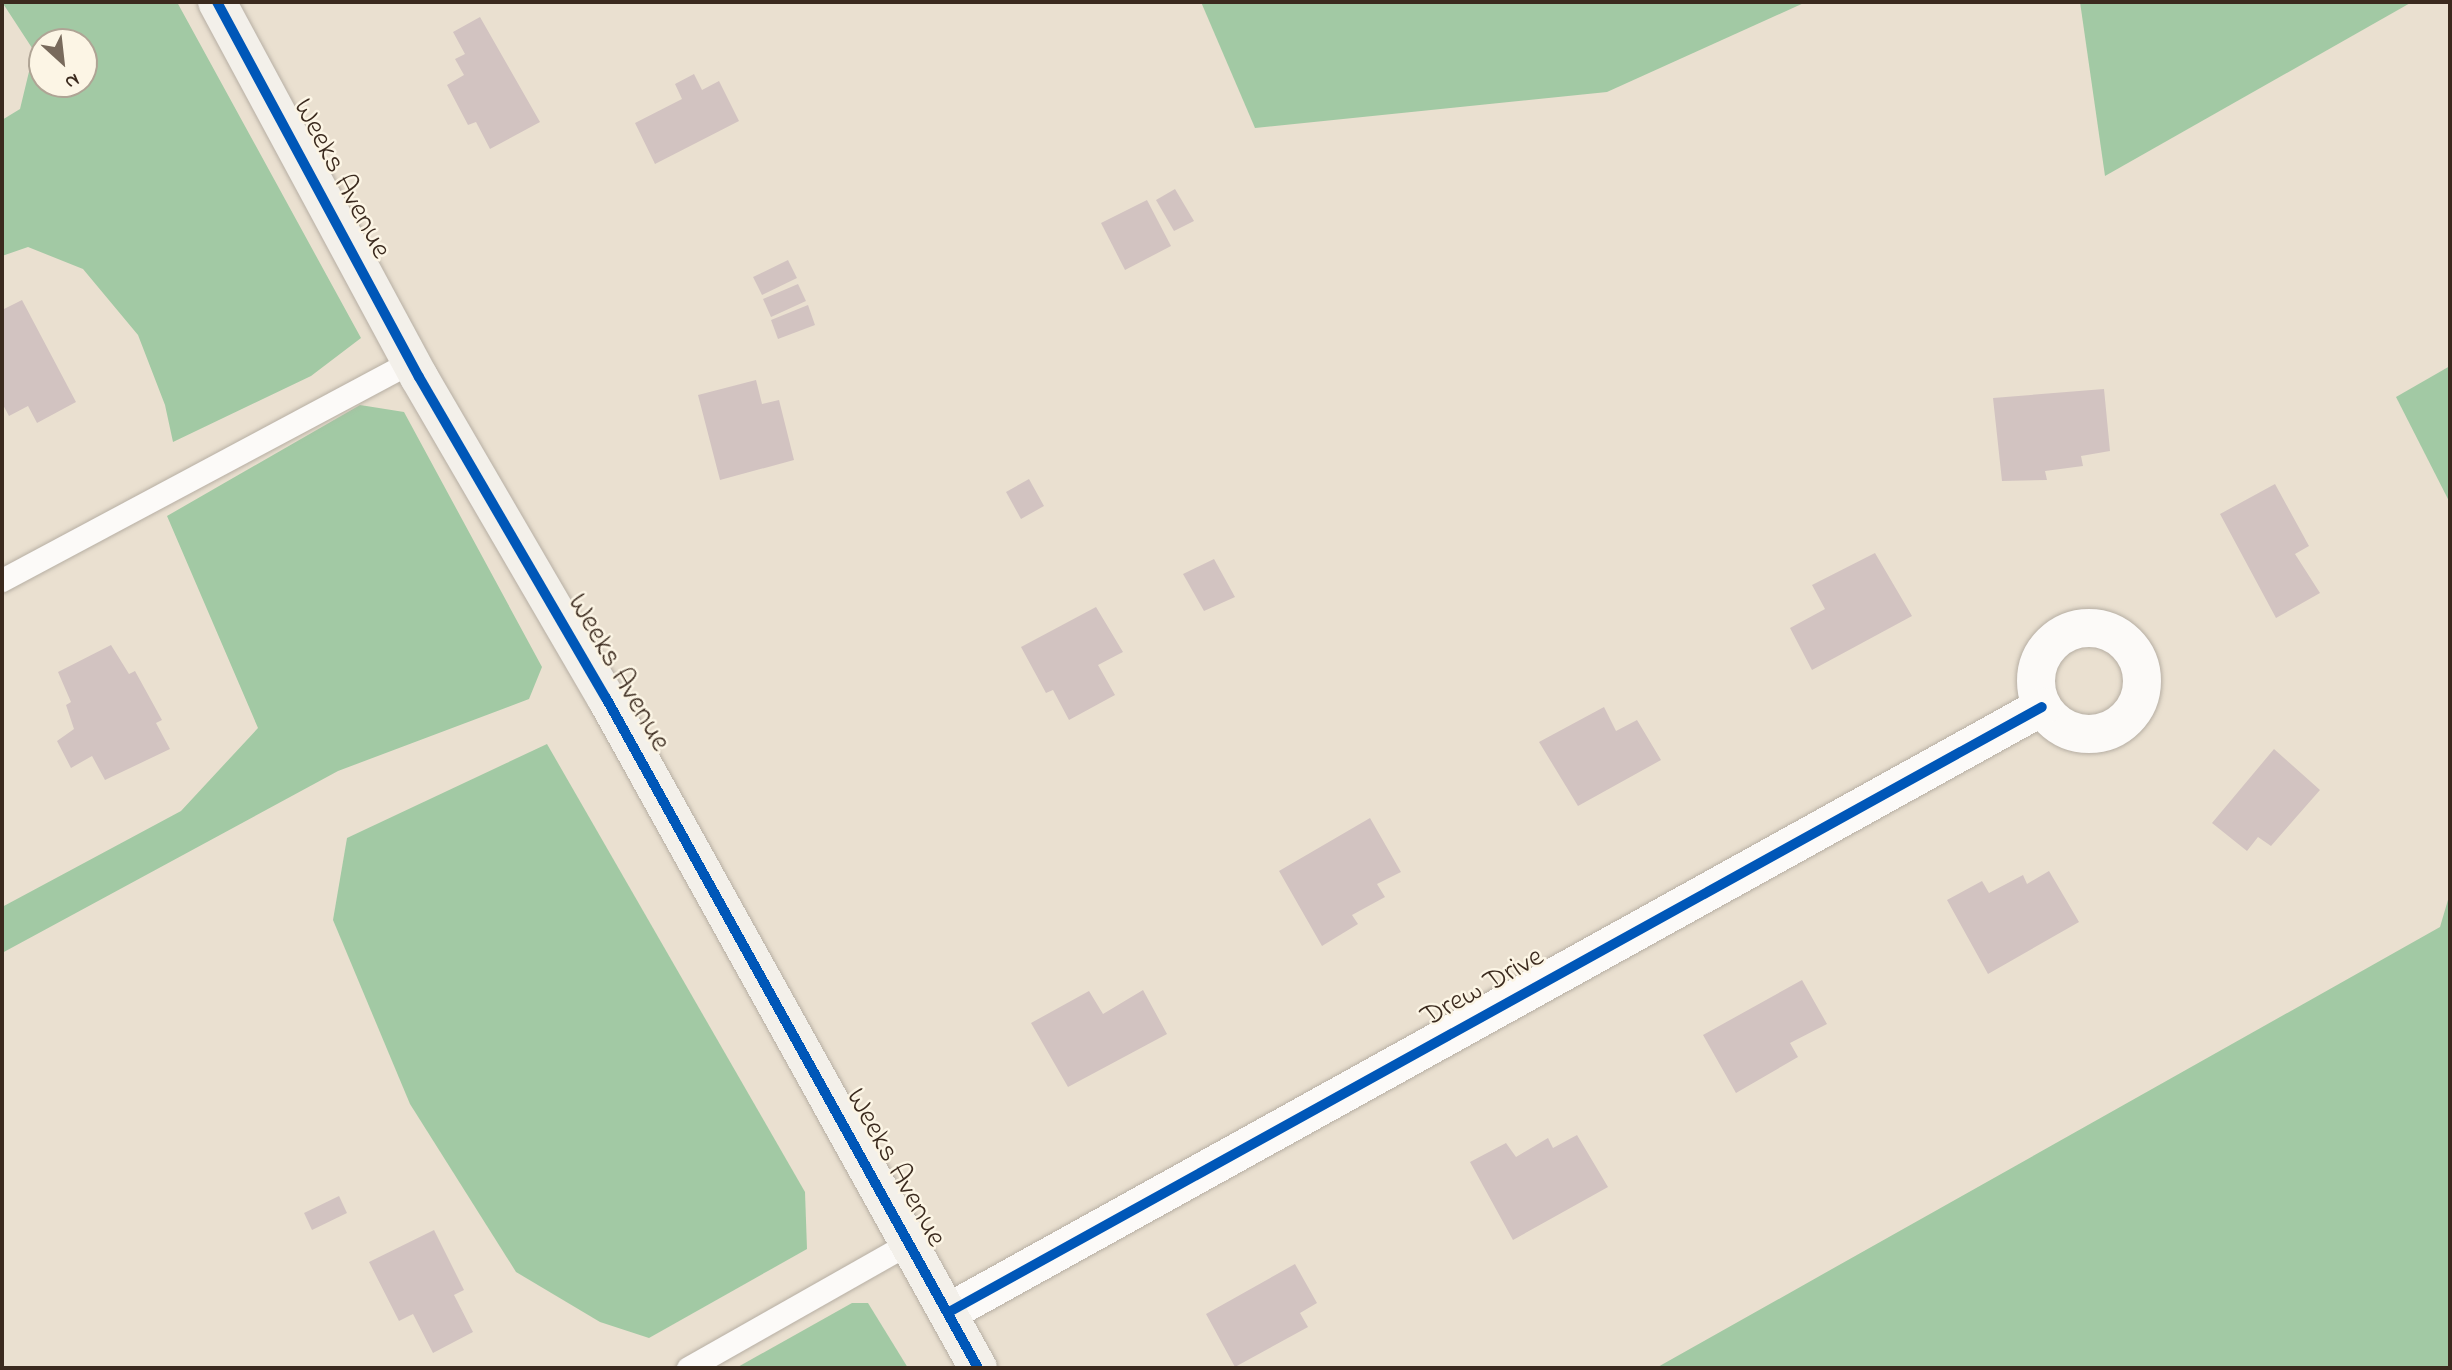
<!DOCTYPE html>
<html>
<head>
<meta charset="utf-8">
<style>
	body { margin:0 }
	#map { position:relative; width:2452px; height:1370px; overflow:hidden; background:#eae0d0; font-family:"Indie Flower",sans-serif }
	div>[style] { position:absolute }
	.forest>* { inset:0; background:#a2c9a4 }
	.building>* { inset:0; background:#d2c3c1 }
	.roads { filter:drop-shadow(0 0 2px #b6aea3) drop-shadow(0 0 2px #b6aea3) }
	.lane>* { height:23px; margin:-11.5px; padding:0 11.5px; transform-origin:11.5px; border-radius:11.5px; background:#fcfaf8 }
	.street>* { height:38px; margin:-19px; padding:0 19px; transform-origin:19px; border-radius:19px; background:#fcfaf8 }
	.street>.ring { margin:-19px; padding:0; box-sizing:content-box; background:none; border:38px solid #fcfaf8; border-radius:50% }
	.secondary>* { height:38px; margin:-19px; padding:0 19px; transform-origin:19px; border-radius:19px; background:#f3f0ea }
	.cycleway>* { height:10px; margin:-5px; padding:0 5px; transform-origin:5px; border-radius:5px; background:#0057b8 }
	span { translate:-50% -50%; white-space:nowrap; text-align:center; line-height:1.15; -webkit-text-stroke:5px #fcf5e5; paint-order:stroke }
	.street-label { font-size:30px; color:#3b2a1e }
	.frame { position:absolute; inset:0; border:4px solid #3b2a1e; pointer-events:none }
	.north { position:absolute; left:28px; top:28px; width:70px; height:70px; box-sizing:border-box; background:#fcf5e5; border:2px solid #afa495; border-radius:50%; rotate:153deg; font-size:19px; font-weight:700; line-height:28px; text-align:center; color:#3b2a1e }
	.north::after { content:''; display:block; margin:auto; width:24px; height:32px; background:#786a5c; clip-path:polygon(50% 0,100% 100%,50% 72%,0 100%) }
</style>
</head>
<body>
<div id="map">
	<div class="forest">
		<i style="clip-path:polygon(evenodd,2px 2px,177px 2px,361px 338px,311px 376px,173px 442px,165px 405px,138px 335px,83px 269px,28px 247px,2px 256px,2px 120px,20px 109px,34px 51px,2px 2px,84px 42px,84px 84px,42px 84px,42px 42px,84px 42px)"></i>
		<i style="clip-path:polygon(1201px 2px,1806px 2px,1607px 92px,1255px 128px)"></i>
		<i style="clip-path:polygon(2080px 2px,2412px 2px,2105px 176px)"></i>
		<i style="clip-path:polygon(2450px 366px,2450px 503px,2396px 397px)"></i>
		<i style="clip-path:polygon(360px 405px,404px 412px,542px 667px,529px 699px,338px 771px,2px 953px,2px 907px,181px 811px,258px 728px,167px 516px)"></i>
		<i style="clip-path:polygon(547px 744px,805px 1192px,807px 1249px,649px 1338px,600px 1322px,516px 1272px,410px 1104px,333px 920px,347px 838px)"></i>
		<i style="clip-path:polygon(2450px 893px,2450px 1368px,1656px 1368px,2440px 927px)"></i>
		<i style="clip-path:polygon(852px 1303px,868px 1303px,908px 1368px,736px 1368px)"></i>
	</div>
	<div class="building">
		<i style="clip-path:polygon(480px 17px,540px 122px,490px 149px,476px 122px,468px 125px,447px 85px,464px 75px,455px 59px,465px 54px,453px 32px)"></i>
		<i style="clip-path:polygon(694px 74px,702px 90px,719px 81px,739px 121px,655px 164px,635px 123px,682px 99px,675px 84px)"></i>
		<i style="clip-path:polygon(1175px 189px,1194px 221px,1174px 231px,1156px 200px)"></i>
		<i style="clip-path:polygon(1147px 200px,1171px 246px,1125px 270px,1101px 223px)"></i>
		<i style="clip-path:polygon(788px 260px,797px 278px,762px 295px,753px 277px)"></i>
		<i style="clip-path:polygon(798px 284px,806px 301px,771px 317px,763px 299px)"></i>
		<i style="clip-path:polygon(22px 300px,76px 402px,37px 423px,28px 406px,9px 416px,2px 403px,2px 310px)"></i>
		<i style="clip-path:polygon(808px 305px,815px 325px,778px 339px,771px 320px)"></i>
		<i style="clip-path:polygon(756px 380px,762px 404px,779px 400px,794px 460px,720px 480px,698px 395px)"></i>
		<i style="clip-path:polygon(2104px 389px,2110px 451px,2081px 456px,2083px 466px,2045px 471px,2047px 480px,2002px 481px,1993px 398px)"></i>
		<i style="clip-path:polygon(1029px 479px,1044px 506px,1021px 519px,1006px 492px)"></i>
		<i style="clip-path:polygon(2275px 484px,2309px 546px,2295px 554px,2320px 593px,2276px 618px,2220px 514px)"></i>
		<i style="clip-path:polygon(1875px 553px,1912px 616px,1812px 670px,1790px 628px,1825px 609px,1812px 585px)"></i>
		<i style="clip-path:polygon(1214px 559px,1235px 597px,1204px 611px,1183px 574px)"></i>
		<i style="clip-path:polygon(1096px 607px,1123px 652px,1098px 665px,1115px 695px,1069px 720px,1053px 690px,1046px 693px,1021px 647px)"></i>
		<i style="clip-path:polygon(111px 645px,129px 674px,135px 671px,162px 720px,156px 723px,170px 749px,105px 780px,92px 756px,71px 768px,57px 741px,74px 729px,66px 705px,71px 702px,58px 672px)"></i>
		<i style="clip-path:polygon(1604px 707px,1616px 731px,1637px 720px,1661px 760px,1578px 806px,1539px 742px)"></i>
		<i style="clip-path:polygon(2274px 749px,2320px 790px,2271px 846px,2258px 837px,2247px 851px,2212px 823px)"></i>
		<i style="clip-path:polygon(1370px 818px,1401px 872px,1377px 884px,1385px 897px,1352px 915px,1358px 924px,1322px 946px,1279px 871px)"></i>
		<i style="clip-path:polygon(2049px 871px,2079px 922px,1988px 974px,1947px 900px,1982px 881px,1989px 893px,2023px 875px,2027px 884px)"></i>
		<i style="clip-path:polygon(1802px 980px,1827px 1024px,1790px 1043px,1798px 1057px,1736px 1093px,1703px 1035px)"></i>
		<i style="clip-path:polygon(1143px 990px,1167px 1034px,1068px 1087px,1031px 1023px,1089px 991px,1103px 1014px)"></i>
		<i style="clip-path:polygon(1577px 1135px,1608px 1187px,1513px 1240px,1470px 1162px,1506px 1143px,1516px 1157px,1548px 1138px,1553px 1148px)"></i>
		<i style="clip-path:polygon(339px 1196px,347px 1213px,312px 1230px,304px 1213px)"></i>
		<i style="clip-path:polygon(434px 1230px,464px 1290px,454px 1295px,473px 1332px,433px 1353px,413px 1314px,399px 1321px,369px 1262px)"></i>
		<i style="clip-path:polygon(1295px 1264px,1317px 1303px,1300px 1313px,1308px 1327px,1235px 1367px,1206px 1314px)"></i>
	</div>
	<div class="roads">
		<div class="lane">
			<i style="left:2px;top:580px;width:463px;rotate:-28.1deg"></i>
			<i style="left:688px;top:1368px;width:254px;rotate:-29.5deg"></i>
		</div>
		<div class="street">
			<i class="ring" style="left:2036px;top:628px;width:68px;height:68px"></i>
			<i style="left:949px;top:1312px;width:1249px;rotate:-28.97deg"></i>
		</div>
		<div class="secondary">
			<i style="left:217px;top:2px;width:426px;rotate:61.7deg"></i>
			<i style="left:419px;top:377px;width:371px;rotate:59.8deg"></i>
			<i style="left:606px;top:698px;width:766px;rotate:60.96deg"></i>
		</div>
	</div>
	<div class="cycleway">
		<i style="left:217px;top:2px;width:426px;rotate:61.7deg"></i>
		<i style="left:419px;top:377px;width:371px;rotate:59.8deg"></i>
		<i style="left:606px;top:698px;width:766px;rotate:60.96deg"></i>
		<i style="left:949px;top:1312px;width:1249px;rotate:-28.97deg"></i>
	</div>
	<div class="street-label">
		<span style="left:341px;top:179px;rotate:62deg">Weeks Avenue</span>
		<span style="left:618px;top:673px;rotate:60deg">Weeks Avenue</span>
		<span style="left:1483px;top:988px;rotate:-29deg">Drew Drive</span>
		<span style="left:895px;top:1168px;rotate:61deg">Weeks Avenue</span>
	</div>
	<div class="frame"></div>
	<div class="north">N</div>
</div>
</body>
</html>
